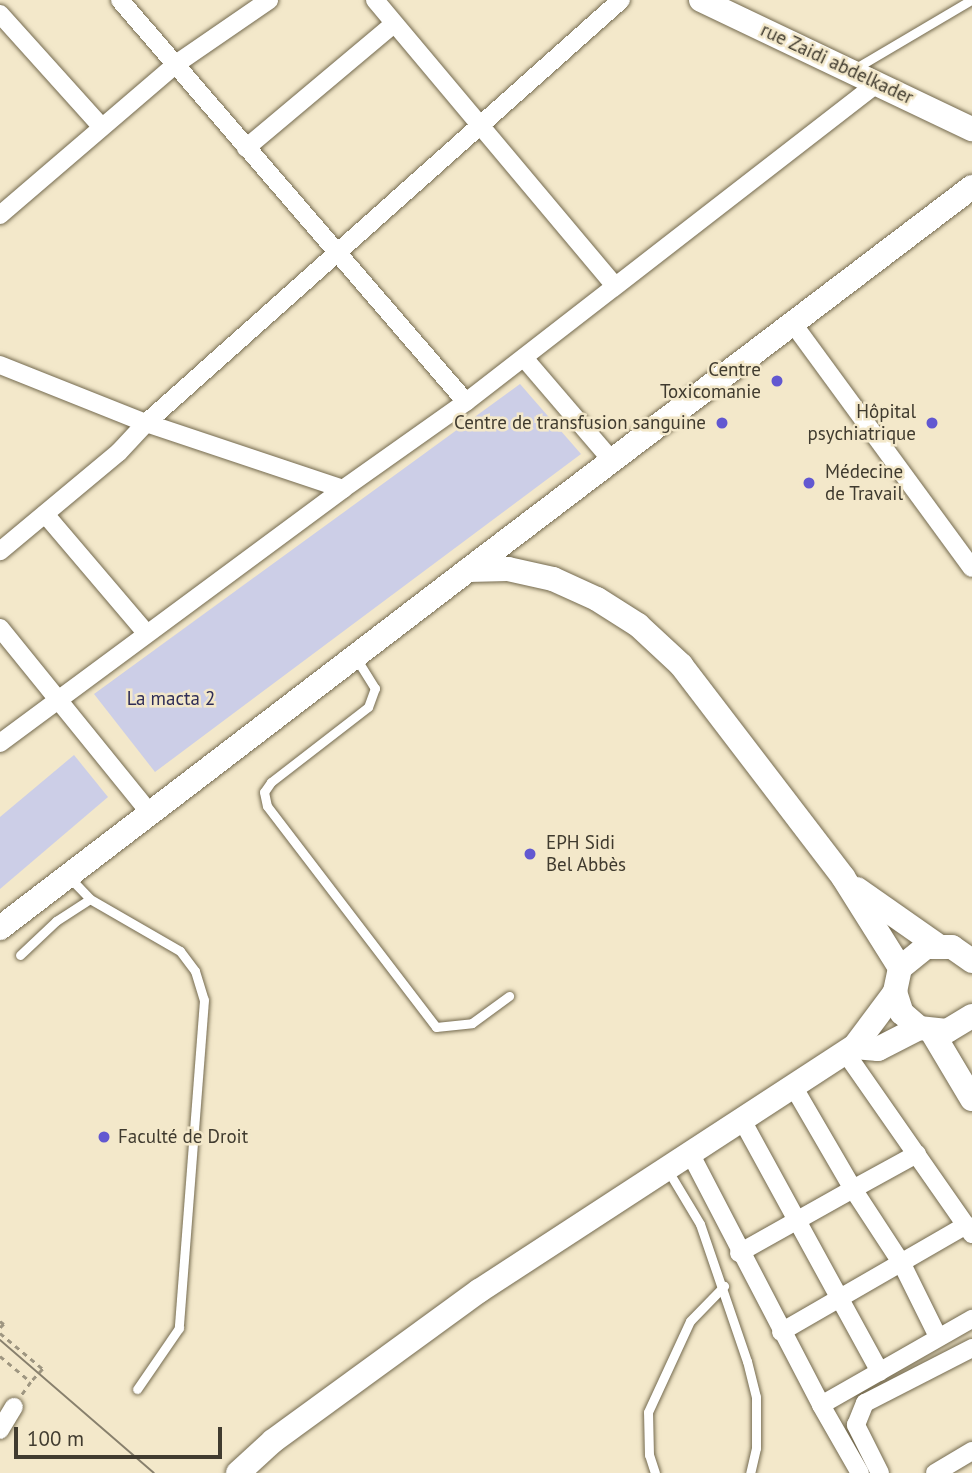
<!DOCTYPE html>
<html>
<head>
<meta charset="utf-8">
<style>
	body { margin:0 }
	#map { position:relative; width:972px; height:1473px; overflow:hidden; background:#f3e8ca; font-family:"PT Sans",sans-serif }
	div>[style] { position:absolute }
	.green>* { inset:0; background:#cccee7 }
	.path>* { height:2.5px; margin-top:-1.25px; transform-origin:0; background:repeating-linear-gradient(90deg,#9e9681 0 5px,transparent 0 10px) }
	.roads { filter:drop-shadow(0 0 2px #746a4f) drop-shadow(0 0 2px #746a4f) }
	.service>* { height:9px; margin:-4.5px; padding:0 4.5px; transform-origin:4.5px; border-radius:4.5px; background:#fff }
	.minor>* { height:18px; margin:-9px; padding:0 9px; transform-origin:9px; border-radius:9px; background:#fff }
	.secondary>* { height:24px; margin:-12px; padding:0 12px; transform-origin:12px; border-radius:12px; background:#fff }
	.tram>* { height:2px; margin:-1px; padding:0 1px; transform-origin:1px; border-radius:1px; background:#88806d }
	.dots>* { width:19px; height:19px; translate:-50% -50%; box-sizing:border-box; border:4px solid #f3e8ca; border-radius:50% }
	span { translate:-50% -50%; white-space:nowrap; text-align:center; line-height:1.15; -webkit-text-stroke:5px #f3e8ca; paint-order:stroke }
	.street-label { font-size:19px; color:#403b2f }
	.poi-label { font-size:19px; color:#403b2f }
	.right { translate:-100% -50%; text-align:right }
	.left { translate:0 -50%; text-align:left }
	.park-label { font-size:19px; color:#2e2d57 }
	.scale { position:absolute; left:14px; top:1427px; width:208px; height:32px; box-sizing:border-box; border:4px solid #403b2f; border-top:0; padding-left:9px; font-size:21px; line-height:24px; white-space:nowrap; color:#403b2f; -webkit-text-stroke:5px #f3e8ca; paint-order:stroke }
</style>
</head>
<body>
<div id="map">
	<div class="green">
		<i style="clip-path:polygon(520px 384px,581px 454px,155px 772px,94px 694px)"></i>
		<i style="clip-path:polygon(74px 755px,108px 797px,0 889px,0 817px)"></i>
	</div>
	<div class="path">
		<i style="left:0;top:1321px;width:5px;rotate:37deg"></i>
		<i style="left:4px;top:1324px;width:6px;rotate:135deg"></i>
		<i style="left:0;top:1333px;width:56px;rotate:39.9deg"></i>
		<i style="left:43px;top:1369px;width:18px;rotate:133deg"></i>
		<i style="left:0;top:1356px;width:40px;rotate:40deg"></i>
		<i style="left:31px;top:1382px;width:16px;rotate:125deg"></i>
	</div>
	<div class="roads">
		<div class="service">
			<i style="left:854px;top:69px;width:136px;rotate:-30.5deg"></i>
			<i style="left:356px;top:658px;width:36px;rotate:58deg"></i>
			<i style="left:375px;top:688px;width:20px;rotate:110deg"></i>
			<i style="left:368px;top:707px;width:123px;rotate:142.3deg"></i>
			<i style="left:271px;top:782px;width:12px;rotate:125deg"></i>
			<i style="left:264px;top:792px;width:14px;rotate:78deg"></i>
			<i style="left:267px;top:806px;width:278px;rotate:52.6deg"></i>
			<i style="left:436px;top:1027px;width:36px;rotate:-6deg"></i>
			<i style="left:472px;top:1023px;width:46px;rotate:-36.1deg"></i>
			<i style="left:69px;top:877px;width:30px;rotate:46deg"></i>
			<i style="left:90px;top:899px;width:104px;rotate:30deg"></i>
			<i style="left:180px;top:951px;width:25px;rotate:53deg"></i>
			<i style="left:195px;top:971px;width:30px;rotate:73deg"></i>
			<i style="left:204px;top:1000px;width:329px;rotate:94.4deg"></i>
			<i style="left:179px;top:1328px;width:74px;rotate:124.5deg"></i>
			<i style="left:20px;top:955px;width:50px;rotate:-43.4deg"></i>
			<i style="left:56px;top:921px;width:40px;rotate:-32.9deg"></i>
			<i style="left:667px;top:1169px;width:64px;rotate:59deg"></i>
			<i style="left:700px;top:1224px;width:145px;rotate:71.1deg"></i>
			<i style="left:747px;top:1361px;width:37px;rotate:76deg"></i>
			<i style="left:756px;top:1397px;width:51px;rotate:90deg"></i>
			<i style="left:756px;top:1448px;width:26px;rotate:103deg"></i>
			<i style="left:655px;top:1473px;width:19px;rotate:-108deg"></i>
			<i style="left:649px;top:1455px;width:43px;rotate:-91.3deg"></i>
			<i style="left:648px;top:1412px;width:100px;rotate:-65.2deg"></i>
			<i style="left:690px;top:1321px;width:49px;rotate:-45.8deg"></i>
		</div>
		<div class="minor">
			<i style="left:120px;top:0;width:530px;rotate:49.28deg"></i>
			<i style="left:466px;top:402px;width:522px;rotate:-37.77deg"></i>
			<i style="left:375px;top:0;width:373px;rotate:50deg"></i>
			<i style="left:0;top:14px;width:151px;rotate:48deg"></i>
			<i style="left:246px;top:148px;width:193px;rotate:-40deg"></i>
			<i style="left:0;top:215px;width:232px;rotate:-40.6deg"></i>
			<i style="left:176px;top:64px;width:113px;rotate:-34.5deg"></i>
			<i style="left:794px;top:325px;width:301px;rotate:53.8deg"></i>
			<i style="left:524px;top:358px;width:137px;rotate:49.4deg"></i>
			<i style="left:0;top:365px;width:157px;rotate:21.7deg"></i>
			<i style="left:146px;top:423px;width:40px;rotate:133deg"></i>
			<i style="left:119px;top:452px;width:155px;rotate:140.2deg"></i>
			<i style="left:146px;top:423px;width:636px;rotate:-41.69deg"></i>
			<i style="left:146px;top:423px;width:208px;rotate:18.5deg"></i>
			<i style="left:343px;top:489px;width:151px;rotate:-35.3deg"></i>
			<i style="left:45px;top:514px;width:157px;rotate:49.6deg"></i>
			<i style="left:0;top:628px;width:238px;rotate:51deg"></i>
			<i style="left:0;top:743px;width:427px;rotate:-36.5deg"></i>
			<i style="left:845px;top:1052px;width:222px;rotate:55.1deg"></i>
			<i style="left:793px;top:1086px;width:119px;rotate:59.8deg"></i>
			<i style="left:853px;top:1189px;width:73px;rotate:-28.7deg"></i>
			<i style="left:742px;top:1120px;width:287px;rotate:61.3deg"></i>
			<i style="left:690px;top:1153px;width:284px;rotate:62.5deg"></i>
			<i style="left:821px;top:1405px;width:174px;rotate:-29.7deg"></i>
			<i style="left:739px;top:1253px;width:131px;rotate:-29.3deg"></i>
			<i style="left:853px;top:1189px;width:90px;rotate:56.8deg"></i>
			<i style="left:902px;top:1264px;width:81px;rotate:63.7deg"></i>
			<i style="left:781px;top:1332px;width:214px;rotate:-30deg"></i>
			<i style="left:821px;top:1405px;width:78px;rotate:60.2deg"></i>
			<i style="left:0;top:1430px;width:27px;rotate:-59deg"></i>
			<i style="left:880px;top:1473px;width:54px;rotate:-116.6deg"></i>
			<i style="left:856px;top:1425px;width:24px;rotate:-68deg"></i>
			<i style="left:865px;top:1403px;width:120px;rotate:-27.2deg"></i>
			<i style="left:935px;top:1473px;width:43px;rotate:-30.7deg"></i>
		</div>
		<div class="secondary">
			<i style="left:701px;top:0;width:300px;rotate:25.5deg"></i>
			<i style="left:468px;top:570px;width:633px;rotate:-37.23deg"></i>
			<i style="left:857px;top:889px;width:98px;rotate:35deg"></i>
			<i style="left:0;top:928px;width:589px;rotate:-37.41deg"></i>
			<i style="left:468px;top:570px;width:40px;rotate:-1.4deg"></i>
			<i style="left:508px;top:569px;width:46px;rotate:12.5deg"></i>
			<i style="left:553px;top:579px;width:48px;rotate:24.4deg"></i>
			<i style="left:597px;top:599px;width:49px;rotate:32.4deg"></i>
			<i style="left:638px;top:625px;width:59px;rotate:42.9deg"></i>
			<i style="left:681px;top:665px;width:267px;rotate:52.6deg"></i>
			<i style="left:843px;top:877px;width:107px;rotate:57.9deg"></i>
			<i style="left:972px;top:961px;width:24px;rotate:-145deg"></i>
			<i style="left:952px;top:947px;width:26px;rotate:180deg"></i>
			<i style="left:926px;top:947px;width:33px;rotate:141deg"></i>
			<i style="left:900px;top:968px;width:25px;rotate:102deg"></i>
			<i style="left:895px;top:992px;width:22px;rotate:72deg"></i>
			<i style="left:902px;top:1013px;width:23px;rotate:41deg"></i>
			<i style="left:919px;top:1028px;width:28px;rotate:6deg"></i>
			<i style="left:947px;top:1031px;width:29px;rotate:-31deg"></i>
			<i style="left:932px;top:1032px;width:78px;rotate:59.2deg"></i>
			<i style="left:854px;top:1047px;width:24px;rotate:5deg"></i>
			<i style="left:878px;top:1049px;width:46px;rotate:-27.1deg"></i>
			<i style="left:238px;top:1473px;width:47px;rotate:-42.4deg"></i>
			<i style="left:273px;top:1441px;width:255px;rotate:-36.1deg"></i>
			<i style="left:479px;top:1291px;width:447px;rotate:-33.1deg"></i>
			<i style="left:854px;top:1047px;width:69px;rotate:-53.3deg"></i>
		</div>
	</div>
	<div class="tram">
		<i style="left:0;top:1340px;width:203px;rotate:40.8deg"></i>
	</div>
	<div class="dots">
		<i style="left:777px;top:381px;background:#6258d1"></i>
		<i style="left:722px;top:423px;background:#6258d1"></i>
		<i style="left:932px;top:423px;background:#6258d1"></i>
		<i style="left:809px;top:483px;background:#6258d1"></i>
		<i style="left:530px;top:854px;background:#6258d1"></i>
		<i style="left:104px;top:1137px;background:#6258d1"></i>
	</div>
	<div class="street-label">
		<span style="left:837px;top:64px;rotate:25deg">rue Zaidi abdelkader</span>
	</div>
	<div class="poi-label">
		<span class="right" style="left:761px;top:381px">Centre<br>Toxicomanie</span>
		<span class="right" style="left:916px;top:423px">Hôpital<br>psychiatrique</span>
		<span class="right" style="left:706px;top:423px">Centre de transfusion sanguine</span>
		<span class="left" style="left:825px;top:483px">Médecine<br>de Travail</span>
		<span class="left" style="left:546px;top:854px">EPH Sidi<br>Bel Abbès</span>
		<span class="left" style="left:118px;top:1137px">Faculté de Droit</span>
	</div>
	<div class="park-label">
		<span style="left:171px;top:699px">La macta 2</span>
	</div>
	<div class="scale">100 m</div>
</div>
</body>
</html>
